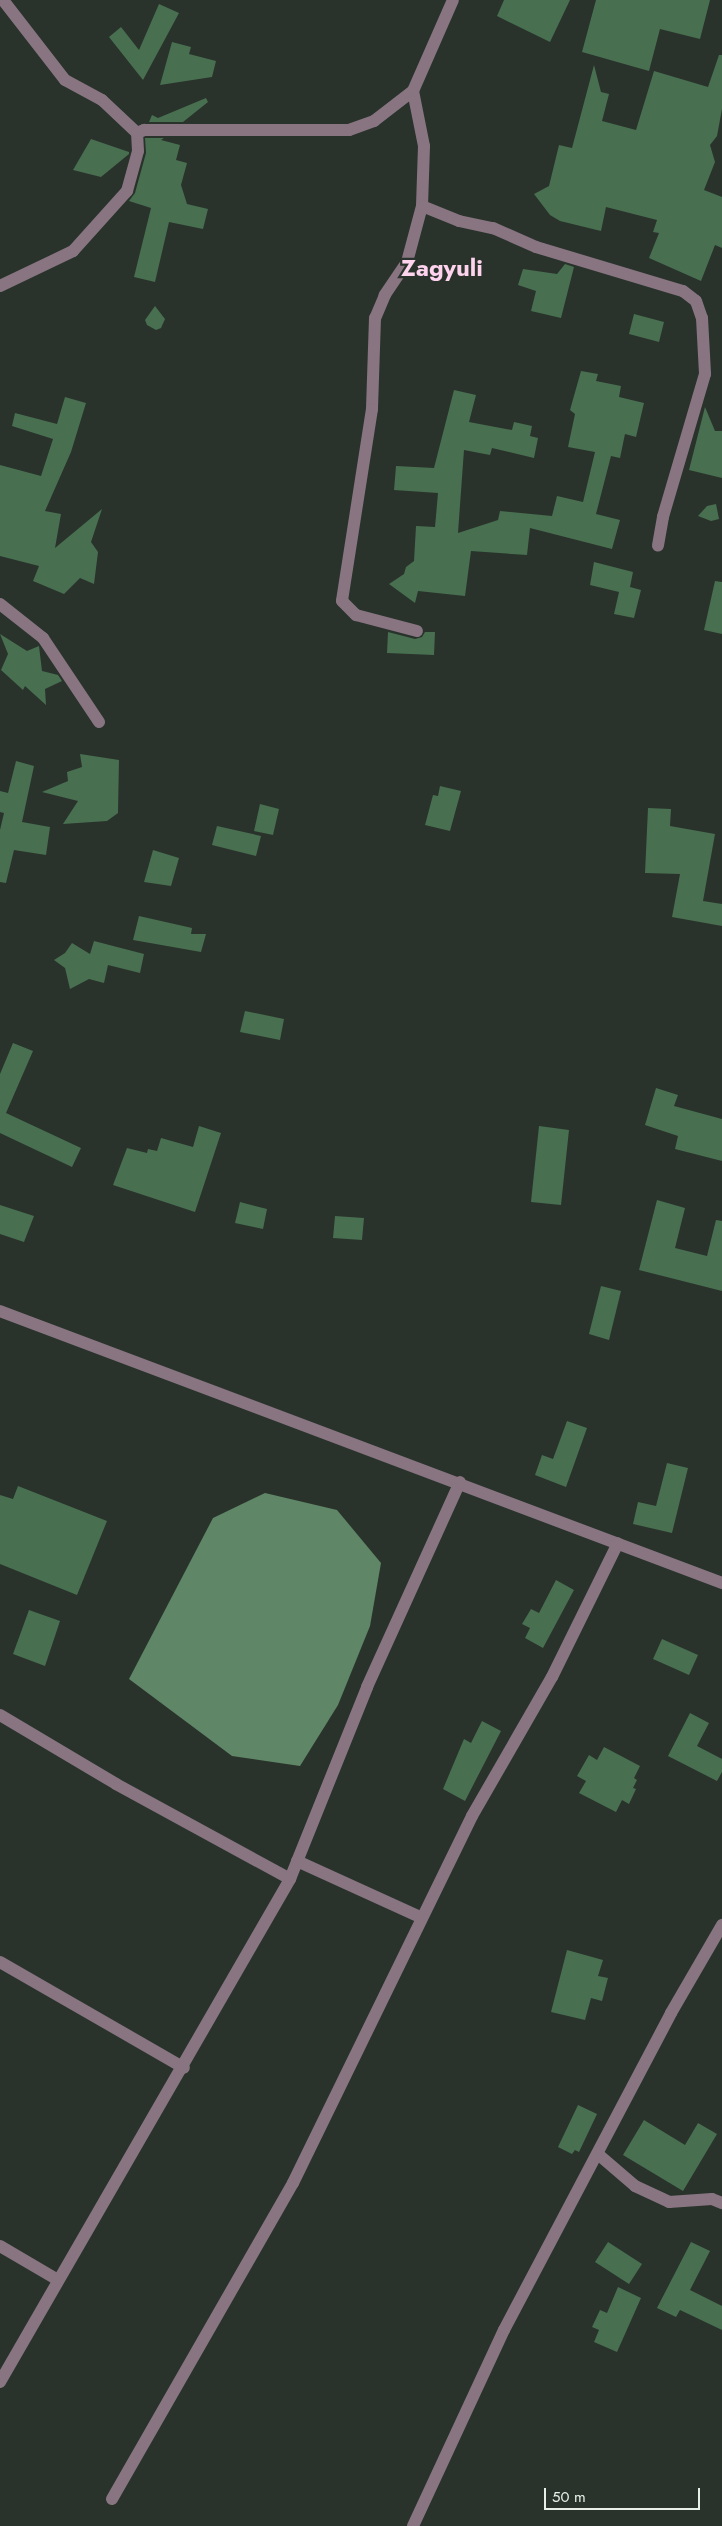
<!DOCTYPE html>
<html>
<head>
<meta charset="utf-8">
<style>
	body { margin:0 }
	#map { position:relative; width:722px; height:2526px; overflow:hidden; background:#29332b; font-family:Jost,sans-serif }
	div>[style] { position:absolute }
	.water>* { inset:0; background:#5f8666 }
	.building>* { inset:0; background:#486f50 }
	.minor>* { height:12px; margin:-6px; padding:0 6px; transform-origin:6px; border-radius:6px; background:#887581 }
	span { translate:-50% -50%; white-space:nowrap; text-align:center; line-height:1.15; -webkit-text-stroke:4.5px #29332b; paint-order:stroke }
	.district-label { font-size:24px; color:#fed3ee; font-weight:700 }
	.scale { position:absolute; left:544px; top:2488px; width:156px; height:22px; box-sizing:border-box; border:2px solid #e8efe9; border-top:0; padding-left:6px; font-size:15px; line-height:18px; white-space:nowrap; color:#e8efe9; -webkit-text-stroke:4px #29332b; paint-order:stroke }
</style>
</head>
<body>
<div id="map">
	<div class="water">
		<i style="clip-path:polygon(265px 1493px,337px 1510px,381px 1563px,370px 1626px,338px 1705px,300px 1766px,232px 1756px,129px 1679px,213px 1518px)"></i>
	</div>
	<div class="building">
		<i style="clip-path:polygon(504px 0,570px 0,550px 42px,497px 16px)"></i>
		<i style="clip-path:polygon(596px 0,710px 0,700px 39px,660px 29px,649px 71px,582px 52px)"></i>
		<i style="clip-path:polygon(159px 4px,179px 13px,143px 80px,109px 37px,121px 27px,139px 50px)"></i>
		<i style="clip-path:polygon(172px 42px,191px 47px,189px 54px,216px 61px,212px 77px,160px 85px)"></i>
		<i style="clip-path:polygon(719px 55px,722px 55px,722px 109px,717px 136px,710px 145px,715px 162px,704px 190px,722px 197px,722px 248px,715px 245px,701px 281px,649px 258px,659px 233px,653px 232px,657px 220px,606px 207px,601px 231px,560px 221px,550px 215px,534px 194px,549px 186px,559px 145px,572px 148px,594px 65px,601px 92px,609px 94px,602px 121px,636px 130px,654px 71px,708px 87px)"></i>
		<i style="clip-path:polygon(206px 98px,208px 102px,183px 122px,149px 122px,152px 115px,158px 118px)"></i>
		<i style="clip-path:polygon(145px 138px,164px 138px,161px 140px,180px 145px,176px 160px,187px 163px,181px 185px,187px 204px,208px 209px,203px 229px,169px 222px,155px 282px,134px 277px,151px 208px,129px 201px,135px 193px,146px 153px)"></i>
		<i style="clip-path:polygon(91px 139px,129px 152px,129px 154px,101px 177px,73px 170px)"></i>
		<i style="clip-path:polygon(565px 264px,574px 267px,561px 318px,531px 311px,536px 291px,518px 285px,523px 269px,557px 274px)"></i>
		<i style="clip-path:polygon(155px 306px,165px 319px,161px 328px,156px 330px,147px 325px,145px 320px)"></i>
		<i style="clip-path:polygon(634px 314px,664px 322px,659px 342px,629px 334px)"></i>
		<i style="clip-path:polygon(581px 371px,598px 374px,596px 381px,621px 386px,619px 397px,644px 403px,636px 437px,625px 434px,620px 458px,611px 456px,596px 514px,620px 520px,612px 549px,530px 528px,527px 555px,471px 551px,465px 596px,418px 591px,415px 603px,389px 584px,404px 574px,406px 567px,414px 561px,416px 526px,435px 527px,438px 493px,394px 490px,396px 466px,434px 468px,454px 390px,476px 395px,469px 422px,512px 430px,514px 422px,532px 426px,530px 436px,538px 438px,534px 458px,492px 448px,490px 455px,464px 450px,458px 533px,498px 520px,500px 511px,552px 516px,557px 496px,583px 502px,595px 452px,568px 447px,575px 414px,570px 410px)"></i>
		<i style="clip-path:polygon(65px 397px,86px 403px,71px 452px,45px 511px,61px 514px,55px 548px,102px 509px,91px 542px,98px 552px,94px 584px,80px 578px,64px 594px,33px 581px,39px 566px,0 556px,0 465px,41px 476px,53px 439px,12px 426px,15px 413px,57px 424px)"></i>
		<i style="clip-path:polygon(705px 407px,715px 431px,722px 431px,722px 478px,689px 470px)"></i>
		<i style="clip-path:polygon(716px 504px,719px 519px,711px 521px,698px 516px,707px 506px)"></i>
		<i style="clip-path:polygon(594px 562px,633px 572px,630px 587px,641px 590px,634px 618px,614px 614px,619px 592px,590px 585px)"></i>
		<i style="clip-path:polygon(715px 581px,722px 582px,722px 634px,704px 630px)"></i>
		<i style="clip-path:polygon(388px 632px,415px 639px,422px 637px,425px 632px,435px 632px,434px 655px,387px 653px)"></i>
		<i style="clip-path:polygon(0 634px,27px 651px,39px 646px,42px 671px,58px 675px,62px 681px,45px 689px,46px 705px,25px 686px,23px 690px,1px 670px,8px 654px)"></i>
		<i style="clip-path:polygon(80px 754px,119px 760px,118px 813px,107px 821px,63px 824px,78px 801px,42px 792px,68px 781px,67px 772px,82px 767px)"></i>
		<i style="clip-path:polygon(16px 761px,34px 766px,22px 822px,50px 827px,46px 855px,14px 850px,6px 883px,0 882px,0 830px,4px 813px,0 812px,0 791px,8px 793px)"></i>
		<i style="clip-path:polygon(440px 786px,461px 791px,450px 831px,425px 825px,433px 795px,438px 796px)"></i>
		<i style="clip-path:polygon(260px 804px,279px 809px,273px 835px,254px 831px)"></i>
		<i style="clip-path:polygon(648px 808px,671px 809px,670px 826px,715px 834px,703px 901px,722px 904px,722px 926px,672px 917px,680px 874px,645px 873px)"></i>
		<i style="clip-path:polygon(217px 826px,261px 836px,256px 856px,212px 845px)"></i>
		<i style="clip-path:polygon(153px 850px,179px 858px,171px 886px,144px 882px)"></i>
		<i style="clip-path:polygon(139px 916px,192px 928px,191px 934px,206px 934px,201px 952px,133px 940px)"></i>
		<i style="clip-path:polygon(94px 941px,144px 954px,140px 973px,108px 965px,104px 983px,89px 979px,70px 989px,65px 968px,54px 960px,65px 953px,72px 943px,90px 954px)"></i>
		<i style="clip-path:polygon(245px 1011px,284px 1019px,280px 1040px,240px 1032px)"></i>
		<i style="clip-path:polygon(13px 1043px,33px 1051px,6px 1113px,81px 1148px,72px 1167px,0 1133px,0 1074px)"></i>
		<i style="clip-path:polygon(656px 1088px,678px 1095px,674px 1106px,722px 1119px,722px 1161px,675px 1149px,678px 1136px,645px 1125px)"></i>
		<i style="clip-path:polygon(199px 1126px,221px 1133px,195px 1212px,113px 1185px,127px 1148px,147px 1153px,148px 1149px,157px 1151px,161px 1138px,193px 1147px)"></i>
		<i style="clip-path:polygon(539px 1126px,569px 1130px,561px 1205px,531px 1202px)"></i>
		<i style="clip-path:polygon(657px 1200px,685px 1208px,675px 1248px,707px 1256px,716px 1220px,722px 1221px,722px 1291px,639px 1270px)"></i>
		<i style="clip-path:polygon(240px 1202px,267px 1209px,263px 1229px,235px 1223px)"></i>
		<i style="clip-path:polygon(0 1205px,34px 1216px,24px 1242px,0 1234px)"></i>
		<i style="clip-path:polygon(335px 1216px,364px 1218px,362px 1240px,333px 1238px)"></i>
		<i style="clip-path:polygon(601px 1286px,621px 1291px,609px 1340px,589px 1334px)"></i>
		<i style="clip-path:polygon(567px 1421px,587px 1428px,566px 1487px,535px 1475px,542px 1455px,553px 1459px)"></i>
		<i style="clip-path:polygon(667px 1463px,688px 1468px,672px 1533px,633px 1524px,638px 1502px,656px 1506px)"></i>
		<i style="clip-path:polygon(18px 1486px,107px 1521px,77px 1595px,0 1564px,0 1495px,13px 1499px)"></i>
		<i style="clip-path:polygon(556px 1580px,574px 1590px,543px 1648px,525px 1638px,530px 1628px,522px 1624px,531px 1609px,539px 1613px)"></i>
		<i style="clip-path:polygon(29px 1610px,60px 1621px,45px 1666px,13px 1654px)"></i>
		<i style="clip-path:polygon(662px 1639px,698px 1655px,689px 1675px,653px 1659px)"></i>
		<i style="clip-path:polygon(690px 1713px,709px 1723px,697px 1746px,722px 1759px,722px 1772px,717px 1781px,668px 1756px)"></i>
		<i style="clip-path:polygon(482px 1721px,501px 1731px,465px 1801px,443px 1789px,464px 1739px,471px 1743px)"></i>
		<i style="clip-path:polygon(604px 1747px,640px 1766px,634px 1778px,637px 1780px,633px 1788px,636px 1789px,629px 1804px,622px 1800px,616px 1812px,579px 1793px,586px 1781px,577px 1776px,589px 1755px,597px 1760px)"></i>
		<i style="clip-path:polygon(567px 1950px,603px 1960px,598px 1976px,608px 1978px,602px 2001px,591px 1998px,585px 2020px,551px 2012px)"></i>
		<i style="clip-path:polygon(578px 2105px,597px 2114px,579px 2152px,575px 2150px,572px 2154px,558px 2147px)"></i>
		<i style="clip-path:polygon(644px 2120px,685px 2145px,698px 2123px,717px 2134px,683px 2191px,623px 2155px)"></i>
		<i style="clip-path:polygon(608px 2242px,642px 2264px,629px 2284px,595px 2262px)"></i>
		<i style="clip-path:polygon(691px 2242px,710px 2251px,690px 2290px,722px 2306px,722px 2330px,680px 2310px,676px 2317px,657px 2308px)"></i>
		<i style="clip-path:polygon(618px 2287px,641px 2298px,617px 2352px,594px 2342px,599px 2330px,592px 2327px,600px 2310px,607px 2313px)"></i>
	</div>
	<div class="minor">
		<i style="left:3px;top:0;width:101px;rotate:52.2deg"></i>
		<i style="left:65px;top:80px;width:42px;rotate:28.4deg"></i>
		<i style="left:102px;top:100px;width:48px;rotate:43.3deg"></i>
		<i style="left:413px;top:91px;width:56px;rotate:78.7deg"></i>
		<i style="left:424px;top:146px;width:60px;rotate:91.9deg"></i>
		<i style="left:422px;top:206px;width:58px;rotate:105deg"></i>
		<i style="left:407px;top:262px;width:40px;rotate:124deg"></i>
		<i style="left:385px;top:295px;width:25px;rotate:113deg"></i>
		<i style="left:375px;top:318px;width:91px;rotate:91.9deg"></i>
		<i style="left:372px;top:409px;width:194px;rotate:98.9deg"></i>
		<i style="left:342px;top:601px;width:20px;rotate:45deg"></i>
		<i style="left:356px;top:615px;width:63px;rotate:14.7deg"></i>
		<i style="left:422px;top:206px;width:40px;rotate:22deg"></i>
		<i style="left:459px;top:221px;width:35px;rotate:12deg"></i>
		<i style="left:493px;top:228px;width:47px;rotate:23.8deg"></i>
		<i style="left:536px;top:247px;width:153px;rotate:16.7deg"></i>
		<i style="left:683px;top:291px;width:16px;rotate:38deg"></i>
		<i style="left:696px;top:301px;width:18px;rotate:71deg"></i>
		<i style="left:702px;top:318px;width:56px;rotate:86.9deg"></i>
		<i style="left:705px;top:374px;width:149px;rotate:106.4deg"></i>
		<i style="left:663px;top:517px;width:29px;rotate:100deg"></i>
		<i style="left:0;top:286px;width:81px;rotate:-25.6deg"></i>
		<i style="left:73px;top:251px;width:81px;rotate:-48deg"></i>
		<i style="left:127px;top:191px;width:41px;rotate:-74.6deg"></i>
		<i style="left:138px;top:151px;width:18px;rotate:-93deg"></i>
		<i style="left:137px;top:133px;width:8px;rotate:-23deg"></i>
		<i style="left:144px;top:130px;width:205px"></i>
		<i style="left:349px;top:130px;width:27px;rotate:-20deg"></i>
		<i style="left:374px;top:121px;width:49px;rotate:-37.6deg"></i>
		<i style="left:413px;top:91px;width:99px;rotate:-66.3deg"></i>
		<i style="left:0;top:604px;width:55px;rotate:38.3deg"></i>
		<i style="left:43px;top:638px;width:101px;rotate:56.3deg"></i>
		<i style="left:0;top:1311px;width:772px;rotate:20.64deg"></i>
		<i style="left:0;top:1715px;width:135px;rotate:30.7deg"></i>
		<i style="left:116px;top:1784px;width:198px;rotate:28.6deg"></i>
		<i style="left:297px;top:1861px;width:137px;rotate:24.5deg"></i>
		<i style="left:0;top:1962px;width:212px;rotate:29.9deg"></i>
		<i style="left:599px;top:2155px;width:48px;rotate:40.7deg"></i>
		<i style="left:635px;top:2186px;width:38px;rotate:25deg"></i>
		<i style="left:669px;top:2202px;width:43px;rotate:-4deg"></i>
		<i style="left:712px;top:2199px;width:11px;rotate:22deg"></i>
		<i style="left:0;top:2246px;width:67px;rotate:30.4deg"></i>
		<i style="left:0;top:2382px;width:581px;rotate:-60.03deg"></i>
		<i style="left:290px;top:1879px;width:207px;rotate:-68.1deg"></i>
		<i style="left:367px;top:1687px;width:225px;rotate:-65.6deg"></i>
		<i style="left:112px;top:2499px;width:364px;rotate:-60.2deg"></i>
		<i style="left:293px;top:2183px;width:408px;rotate:-64deg"></i>
		<i style="left:472px;top:1816px;width:160px;rotate:-60.1deg"></i>
		<i style="left:552px;top:1677px;width:149px;rotate:-63.8deg"></i>
		<i style="left:413px;top:2526px;width:216px;rotate:-65.1deg"></i>
		<i style="left:504px;top:2330px;width:358px;rotate:-62.2deg"></i>
		<i style="left:671px;top:2013px;width:102px;rotate:-59.9deg"></i>
	</div>
	<div class="district-label">
		<span style="left:442px;top:268px">Zagyuli</span>
	</div>
	<div class="scale">50 m</div>
</div>
</body>
</html>
